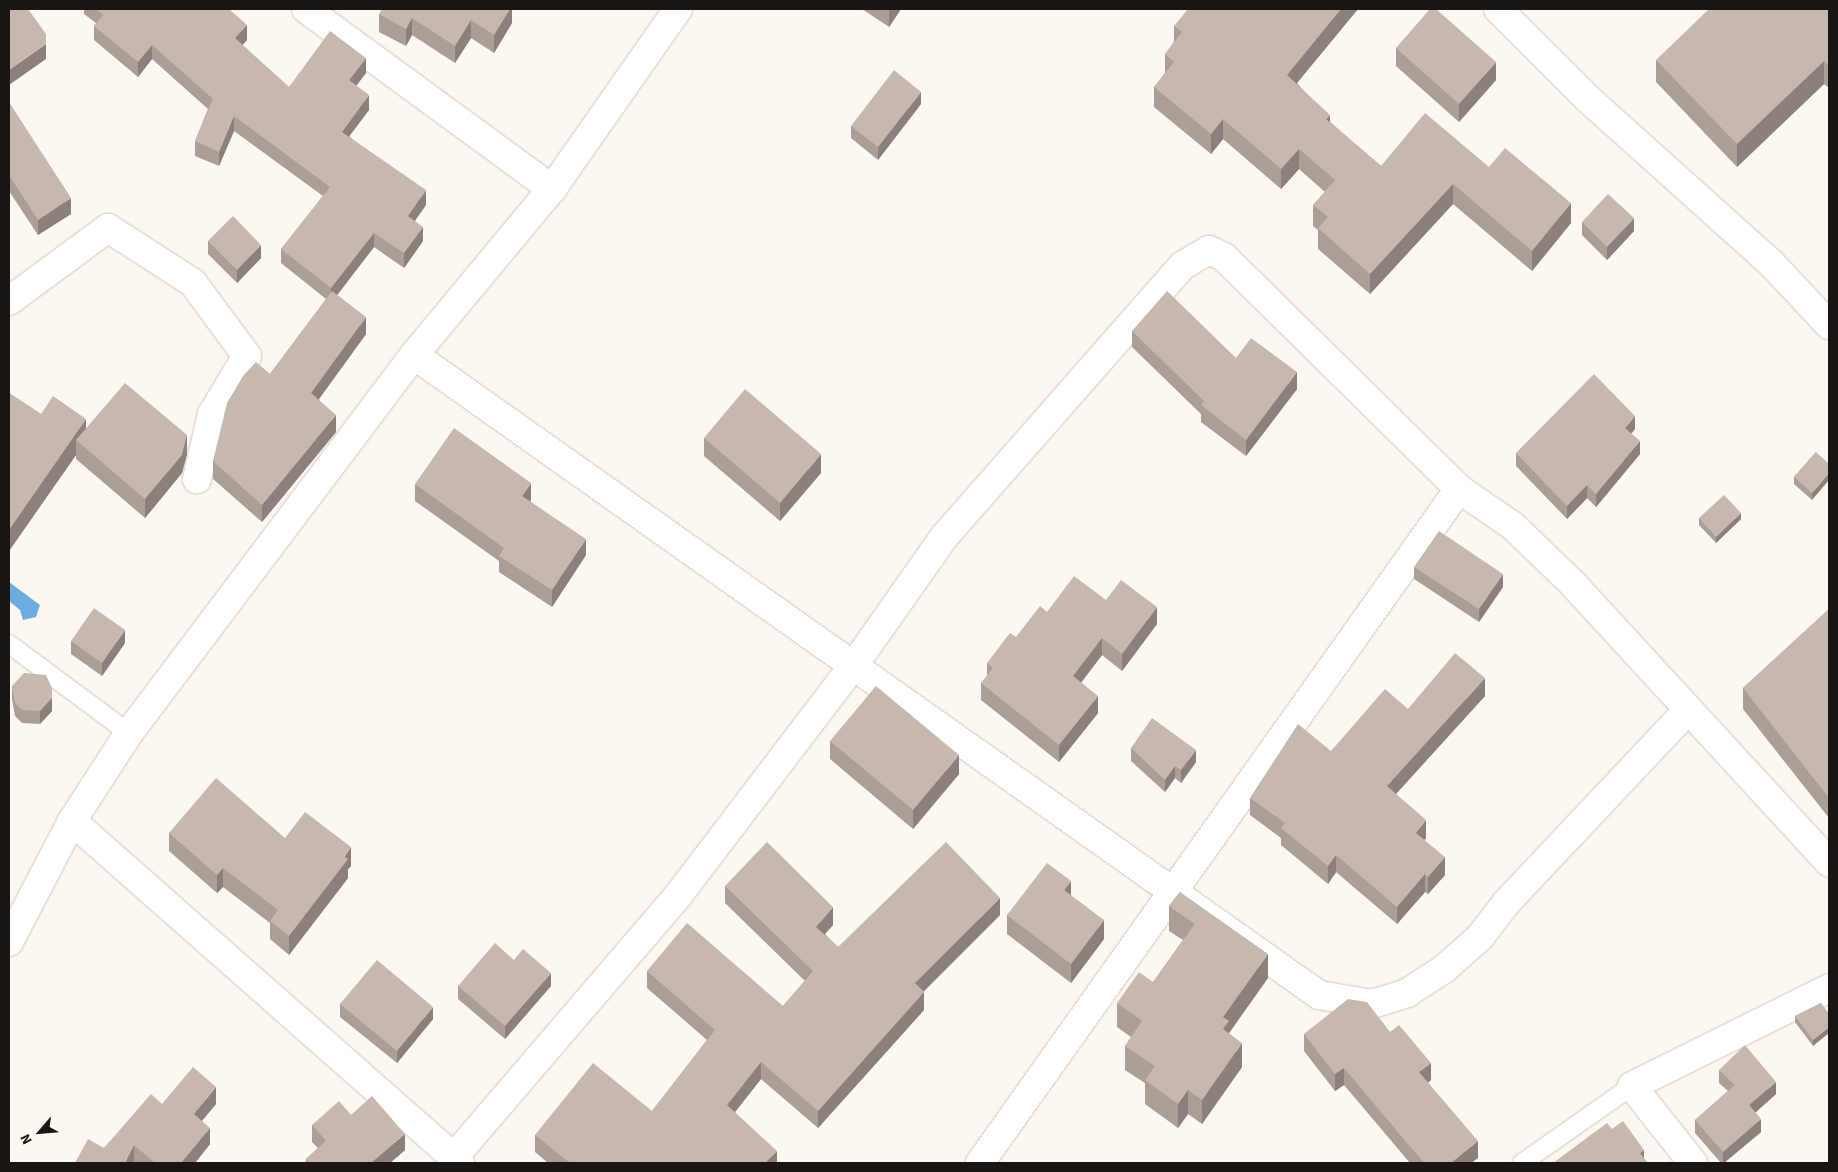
<!DOCTYPE html>
<html>
<head>
<meta charset="utf-8">
<style>
	body { margin:0 }
	#map { position:relative; width:1838px; height:1172px; overflow:hidden; background:#fdf7f2; font-family:"Source Sans 3",sans-serif }
	div>[style] { position:absolute }
	.water>* { inset:0; background:#6cacde }
	.roads { filter:drop-shadow(0 0 1px #d4c6bb) drop-shadow(0 0 1px #d4c6bb) }
	.lane>* { height:18px; margin:-9px; padding:0 9px; transform-origin:9px; border-radius:9px; background:#fff }
	.street>* { height:28px; margin:-14px; padding:0 14px; transform-origin:14px; border-radius:14px; background:#fff }
	.wall>* { inset:0; background:#aa9e96 }
	.shaded-wall>* { inset:0; background:#8b817a }
	.building>* { inset:0; background:#c6b8ae }
	span { translate:-50% -50%; white-space:nowrap; text-align:center; line-height:1.15; -webkit-text-stroke:4px #fdf7f2; paint-order:stroke }
	.frame { position:absolute; inset:0; border:10px solid #1a1512; pointer-events:none }
	.north { position:absolute; left:15px; top:1107px; width:50px; height:50px; -webkit-text-stroke:4px #fdf7f2; paint-order:stroke; rotate:243deg; font-size:14px; font-weight:700; line-height:20px; text-align:center; color:#1a1512 }
	.north::after { content:''; display:block; margin:auto; width:18px; height:22px; background:#1a1512; clip-path:polygon(50% 0,100% 100%,50% 72%,0 100%) }
</style>
</head>
<body>
<div id="map">
	<div class="water">
		<i style="clip-path:polygon(9px 582px,40px 605px,36px 617px,23px 620px,20px 610px,9px 601px)"></i>
	</div>
	<div class="roads">
		<div class="lane">
			<i style="left:9px;top:644px;width:149px;rotate:36.6deg"></i>
			<i style="left:1522px;top:1163px;width:134px;rotate:-35deg"></i>
		</div>
		<div class="street">
			<i style="left:306px;top:9px;width:305px;rotate:36.2deg"></i>
			<i style="left:1498px;top:9px;width:126px;rotate:45deg"></i>
			<i style="left:1587px;top:98px;width:247px;rotate:41.9deg"></i>
			<i style="left:1771px;top:263px;width:85px;rotate:46.9deg"></i>
			<i style="left:9px;top:301px;width:123px;rotate:-36.4deg"></i>
			<i style="left:108px;top:228px;width:101px;rotate:32.9deg"></i>
			<i style="left:193px;top:283px;width:91px;rotate:53.5deg"></i>
			<i style="left:247px;top:356px;width:68px;rotate:121.1deg"></i>
			<i style="left:212px;top:414px;width:67px;rotate:103deg"></i>
			<i style="left:414px;top:355px;width:1108px;rotate:35.27deg"></i>
			<i style="left:1319px;top:995px;width:54px;rotate:9.6deg"></i>
			<i style="left:1372px;top:1004px;width:37px;rotate:-17deg"></i>
			<i style="left:1407px;top:993px;width:44px;rotate:-33deg"></i>
			<i style="left:1444px;top:969px;width:48px;rotate:-41.6deg"></i>
			<i style="left:1480px;top:937px;width:44px;rotate:-52.4deg"></i>
			<i style="left:1507px;top:902px;width:262px;rotate:-46.7deg"></i>
			<i style="left:72px;top:821px;width:517px;rotate:41.39deg"></i>
			<i style="left:9px;top:942px;width:136px;rotate:-62.5deg"></i>
			<i style="left:72px;top:821px;width:105px;rotate:-57.1deg"></i>
			<i style="left:129px;top:733px;width:473px;rotate:-53deg"></i>
			<i style="left:414px;top:355px;width:216px;rotate:-50.3deg"></i>
			<i style="left:552px;top:189px;width:220px;rotate:-55deg"></i>
			<i style="left:454px;top:1157px;width:343px;rotate:-49.4deg"></i>
			<i style="left:677px;top:897px;width:292px;rotate:-52.7deg"></i>
			<i style="left:854px;top:665px;width:156px;rotate:-54.9deg"></i>
			<i style="left:944px;top:537px;width:361px;rotate:-48.7deg"></i>
			<i style="left:1182px;top:266px;width:31px;rotate:-31deg"></i>
			<i style="left:1209px;top:250px;width:17px;rotate:25deg"></i>
			<i style="left:1224px;top:257px;width:330px;rotate:44.6deg"></i>
			<i style="left:1459px;top:489px;width:65px;rotate:34.4deg"></i>
			<i style="left:1513px;top:526px;width:85px;rotate:44deg"></i>
			<i style="left:1574px;top:585px;width:377px;rotate:47.4deg"></i>
			<i style="left:980px;top:1163px;width:827px;rotate:-54.6deg"></i>
			<i style="left:1693px;top:1163px;width:98px;rotate:-128.4deg"></i>
			<i style="left:1632px;top:1086px;width:220px;rotate:-26.4deg"></i>
		</div>
	</div>
	<div class="wall">
		<i style="clip-path:polygon(84px 9px,229px 9px,247px 40px,242px 45px,289px 87px,366px 73px,356px 86px,369px 110px,349px 136px,426px 205px,415px 221px,423px 241px,404px 268px,374px 247px,337px 295px,366px 334px,319px 399px,336px 432px,262px 522px,213px 479px,213px 461px,270px 374px,326px 299px,281px 263px,281px 249px,323px 196px,234px 131px,219px 166px,195px 156px,195px 141px,208px 109px,152px 59px,138px 77px,94px 40px,94px 26px,96px 23px,84px 14px)"></i>
		<i style="clip-path:polygon(512px 9px,512px 23px,494px 53px,471px 38px,455px 63px,412px 35px,406px 46px,379px 32px,379px 14px)"></i>
		<i style="clip-path:polygon(862px 9px,901px 9px,889px 27px)"></i>
		<i style="clip-path:polygon(1358px 9px,1297px 83px,1330px 122px,1381px 166px,1489px 167px,1571px 223px,1532px 271px,1453px 204px,1370px 294px,1318px 249px,1318px 230px,1313px 226px,1313px 205px,1325px 192px,1299px 169px,1281px 189px,1223px 139px,1211px 154px,1154px 107px,1154px 87px,1165px 73px,1165px 54px,1174px 42px,1174px 26px)"></i>
		<i style="clip-path:polygon(1829px 9px,1829px 88px,1824px 84px,1737px 167px,1656px 82px,1656px 60px)"></i>
		<i style="clip-path:polygon(1396px 48px,1496px 80px,1459px 122px,1396px 66px)"></i>
		<i style="clip-path:polygon(9px 102px,71px 214px,38px 235px,9px 191px)"></i>
		<i style="clip-path:polygon(921px 104px,878px 160px,851px 138px,851px 126px)"></i>
		<i style="clip-path:polygon(1582px 222px,1634px 231px,1607px 260px,1582px 235px)"></i>
		<i style="clip-path:polygon(208px 241px,261px 258px,237px 283px,208px 254px)"></i>
		<i style="clip-path:polygon(1132px 331px,1236px 358px,1297px 389px,1246px 456px,1201px 422px,1201px 414px,1132px 347px)"></i>
		<i style="clip-path:polygon(9px 393px,41px 414px,86px 428px,187px 454px,182px 473px,145px 518px,76px 459px,76px 455px,9px 551px)"></i>
		<i style="clip-path:polygon(1635px 429px,1631px 434px,1640px 454px,1596px 507px,1587px 498px,1567px 519px,1516px 466px,1516px 453px)"></i>
		<i style="clip-path:polygon(704px 438px,821px 473px,780px 521px,704px 456px)"></i>
		<i style="clip-path:polygon(1816px 452px,1812px 500px,1794px 484px,1794px 477px)"></i>
		<i style="clip-path:polygon(415px 484px,531px 500px,530px 501px,586px 555px,552px 607px,499px 572px,499px 561px,415px 501px)"></i>
		<i style="clip-path:polygon(1699px 518px,1741px 519px,1716px 543px,1699px 525px)"></i>
		<i style="clip-path:polygon(1414px 567px,1503px 587px,1479px 622px,1414px 579px)"></i>
		<i style="clip-path:polygon(1106px 600px,1157px 624px,1122px 671px,1102px 655px,1081px 683px,1098px 713px,1059px 762px,981px 700px,981px 683px,987px 676px,987px 663px,1016px 637px)"></i>
		<i style="clip-path:polygon(1829px 609px,1829px 818px,1743px 709px,1743px 688px)"></i>
		<i style="clip-path:polygon(71px 641px,125px 643px,102px 676px,71px 654px)"></i>
		<i style="clip-path:polygon(12px 686px,52px 711px,40px 724px,22px 723px,15px 716px,12px 699px)"></i>
		<i style="clip-path:polygon(1485px 696px,1395px 794px,1426px 838px,1424px 840px,1445px 875px,1428px 894px,1425px 892px,1397px 924px,1336px 872px,1328px 884px,1281px 845px,1281px 838px,1250px 815px,1250px 798px,1331px 751px,1408px 709px)"></i>
		<i style="clip-path:polygon(830px 741px,959px 774px,913px 829px,830px 759px)"></i>
		<i style="clip-path:polygon(1131px 748px,1196px 762px,1181px 783px,1175px 778px,1165px 792px,1131px 761px)"></i>
		<i style="clip-path:polygon(169px 833px,285px 838px,351px 866px,348px 869px,348px 878px,289px 955px,270px 939px,270px 923px,223px 887px,217px 893px,169px 851px)"></i>
		<i style="clip-path:polygon(725px 886px,833px 925px,825px 934px,838px 947px,1000px 915px,924px 991px,924px 1010px,818px 1128px,761px 1079px,735px 1112px,777px 1163px,548px 1163px,535px 1152px,535px 1135px,652px 1111px,707px 1040px,647px 988px,647px 971px,783px 1006px,805px 981px,725px 903px)"></i>
		<i style="clip-path:polygon(1180px 892px,1268px 978px,1229px 1033px,1242px 1067px,1202px 1124px,1188px 1114px,1178px 1128px,1145px 1104px,1145px 1083px,1125px 1070px,1125px 1046px,1131px 1037px,1117px 1027px,1117px 1003px,1153px 982px,1183px 940px,1169px 931px,1169px 906px)"></i>
		<i style="clip-path:polygon(1071px 895px,1104px 939px,1071px 983px,1007px 934px,1007px 915px)"></i>
		<i style="clip-path:polygon(514px 960px,551px 986px,505px 1039px,458px 999px,458px 986px)"></i>
		<i style="clip-path:polygon(1821px 1003px,1813px 1046px,1795px 1022px,1795px 1016px)"></i>
		<i style="clip-path:polygon(340px 1004px,433px 1019px,397px 1063px,340px 1017px)"></i>
		<i style="clip-path:polygon(1390px 1032px,1431px 1080px,1428px 1083px,1478px 1158px,1471px 1163px,1410px 1163px,1344px 1085px,1335px 1091px,1304px 1051px,1304px 1034px)"></i>
		<i style="clip-path:polygon(1719px 1070px,1776px 1094px,1755px 1113px,1761px 1132px,1724px 1163px,1721px 1163px,1695px 1133px,1695px 1120px,1728px 1091px,1719px 1083px)"></i>
		<i style="clip-path:polygon(162px 1104px,216px 1104px,202px 1121px,210px 1144px,195px 1163px,136px 1163px,104px 1148px)"></i>
		<i style="clip-path:polygon(351px 1115px,405px 1150px,390px 1163px,306px 1163px,306px 1159px,318px 1148px,312px 1142px,312px 1125px)"></i>
	</div>
	<div class="shaded-wall">
		<i style="clip-path:polygon(510px 9px,512px 9px,512px 23px,494px 53px,494px 35px)"></i>
		<i style="clip-path:polygon(889px 9px,901px 9px,889px 27px)"></i>
		<i style="clip-path:polygon(1341px 9px,1358px 9px,1287px 95px,1287px 75px)"></i>
		<i style="clip-path:polygon(412px 18px,412px 35px,406px 46px,406px 29px)"></i>
		<i style="clip-path:polygon(471px 20px,471px 38px,455px 63px,455px 46px)"></i>
		<i style="clip-path:polygon(247px 25px,247px 40px,235px 53px,235px 38px)"></i>
		<i style="clip-path:polygon(46px 44px,46px 59px,9px 85px,9px 70px)"></i>
		<i style="clip-path:polygon(152px 45px,152px 59px,138px 77px,138px 62px)"></i>
		<i style="clip-path:polygon(366px 58px,366px 73px,349px 95px,349px 80px)"></i>
		<i style="clip-path:polygon(1824px 61px,1824px 84px,1737px 167px,1737px 144px)"></i>
		<i style="clip-path:polygon(1496px 62px,1496px 80px,1459px 122px,1459px 104px)"></i>
		<i style="clip-path:polygon(921px 92px,921px 104px,878px 160px,878px 147px)"></i>
		<i style="clip-path:polygon(369px 95px,369px 110px,342px 146px,342px 132px)"></i>
		<i style="clip-path:polygon(1330px 115px,1330px 135px,1326px 119px)"></i>
		<i style="clip-path:polygon(234px 116px,234px 131px,219px 166px,219px 152px)"></i>
		<i style="clip-path:polygon(1223px 119px,1223px 139px,1211px 154px,1211px 134px)"></i>
		<i style="clip-path:polygon(1299px 149px,1299px 169px,1281px 189px,1281px 169px)"></i>
		<i style="clip-path:polygon(1453px 184px,1453px 204px,1370px 294px,1370px 274px)"></i>
		<i style="clip-path:polygon(426px 190px,426px 205px,408px 230px,408px 216px)"></i>
		<i style="clip-path:polygon(71px 198px,71px 214px,38px 235px,38px 220px)"></i>
		<i style="clip-path:polygon(1571px 203px,1571px 223px,1532px 271px,1532px 251px)"></i>
		<i style="clip-path:polygon(1634px 218px,1634px 231px,1607px 260px,1607px 247px)"></i>
		<i style="clip-path:polygon(423px 227px,423px 241px,404px 268px,404px 253px)"></i>
		<i style="clip-path:polygon(374px 233px,374px 247px,331px 303px,331px 288px)"></i>
		<i style="clip-path:polygon(261px 245px,261px 258px,237px 283px,237px 270px)"></i>
		<i style="clip-path:polygon(366px 317px,366px 334px,311px 410px,311px 393px)"></i>
		<i style="clip-path:polygon(1297px 372px,1297px 389px,1246px 456px,1246px 440px)"></i>
		<i style="clip-path:polygon(336px 415px,336px 432px,262px 522px,262px 505px)"></i>
		<i style="clip-path:polygon(1635px 416px,1635px 429px,1625px 441px,1625px 428px)"></i>
		<i style="clip-path:polygon(86px 419px,86px 440px,76px 440px,76px 455px,9px 551px,9px 530px)"></i>
		<i style="clip-path:polygon(187px 435px,187px 454px,182px 473px,145px 518px,145px 499px)"></i>
		<i style="clip-path:polygon(1640px 441px,1640px 454px,1596px 507px,1596px 494px)"></i>
		<i style="clip-path:polygon(821px 454px,821px 473px,780px 521px,780px 503px)"></i>
		<i style="clip-path:polygon(1829px 473px,1829px 480px,1812px 500px,1812px 493px)"></i>
		<i style="clip-path:polygon(531px 483px,531px 500px,522px 513px,522px 496px)"></i>
		<i style="clip-path:polygon(1587px 485px,1587px 498px,1567px 519px,1567px 506px)"></i>
		<i style="clip-path:polygon(1741px 513px,1741px 519px,1716px 543px,1716px 537px)"></i>
		<i style="clip-path:polygon(586px 539px,586px 555px,552px 607px,552px 590px)"></i>
		<i style="clip-path:polygon(1503px 574px,1503px 587px,1479px 622px,1479px 609px)"></i>
		<i style="clip-path:polygon(1157px 607px,1157px 624px,1122px 671px,1122px 654px)"></i>
		<i style="clip-path:polygon(125px 630px,125px 643px,102px 676px,102px 663px)"></i>
		<i style="clip-path:polygon(1102px 638px,1102px 655px,1073px 693px,1073px 676px)"></i>
		<i style="clip-path:polygon(1485px 678px,1485px 696px,1387px 804px,1387px 786px)"></i>
		<i style="clip-path:polygon(52px 688px,52px 711px,40px 724px,40px 711px)"></i>
		<i style="clip-path:polygon(1098px 696px,1098px 713px,1059px 762px,1059px 745px)"></i>
		<i style="clip-path:polygon(1196px 750px,1196px 762px,1181px 783px,1181px 770px)"></i>
		<i style="clip-path:polygon(959px 755px,959px 774px,913px 829px,913px 810px)"></i>
		<i style="clip-path:polygon(1175px 766px,1175px 778px,1165px 792px,1165px 780px)"></i>
		<i style="clip-path:polygon(1426px 820px,1426px 838px,1416px 850px,1416px 833px)"></i>
		<i style="clip-path:polygon(351px 847px,351px 866px,348px 869px,348px 878px,289px 955px,289px 936px)"></i>
		<i style="clip-path:polygon(1336px 855px,1336px 872px,1328px 884px,1328px 866px)"></i>
		<i style="clip-path:polygon(1445px 857px,1445px 875px,1428px 894px,1428px 877px)"></i>
		<i style="clip-path:polygon(223px 868px,223px 887px,217px 893px,217px 875px)"></i>
		<i style="clip-path:polygon(1425px 874px,1425px 892px,1397px 924px,1397px 907px)"></i>
		<i style="clip-path:polygon(1071px 881px,1071px 900px,1064px 890px)"></i>
		<i style="clip-path:polygon(1000px 898px,1000px 915px,915px 1000px,915px 983px)"></i>
		<i style="clip-path:polygon(833px 907px,833px 925px,816px 944px,816px 927px)"></i>
		<i style="clip-path:polygon(1104px 920px,1104px 939px,1071px 983px,1071px 964px)"></i>
		<i style="clip-path:polygon(1268px 954px,1268px 978px,1229px 1033px,1223px 1053px,1223px 1017px)"></i>
		<i style="clip-path:polygon(551px 973px,551px 986px,505px 1039px,505px 1026px)"></i>
		<i style="clip-path:polygon(924px 992px,924px 1010px,818px 1128px,818px 1111px)"></i>
		<i style="clip-path:polygon(433px 1007px,433px 1019px,397px 1063px,397px 1051px)"></i>
		<i style="clip-path:polygon(1829px 1027px,1829px 1033px,1813px 1046px,1813px 1040px)"></i>
		<i style="clip-path:polygon(1242px 1043px,1242px 1067px,1202px 1124px,1202px 1100px)"></i>
		<i style="clip-path:polygon(761px 1062px,761px 1079px,727px 1122px,727px 1105px)"></i>
		<i style="clip-path:polygon(1431px 1063px,1431px 1080px,1419px 1089px,1419px 1072px)"></i>
		<i style="clip-path:polygon(1344px 1068px,1344px 1085px,1335px 1091px,1335px 1074px)"></i>
		<i style="clip-path:polygon(1776px 1082px,1776px 1094px,1749px 1118px,1749px 1105px)"></i>
		<i style="clip-path:polygon(216px 1087px,216px 1104px,194px 1130px,194px 1114px)"></i>
		<i style="clip-path:polygon(1188px 1090px,1188px 1114px,1178px 1128px,1178px 1104px)"></i>
		<i style="clip-path:polygon(1761px 1119px,1761px 1132px,1724px 1163px,1723px 1163px,1723px 1152px)"></i>
		<i style="clip-path:polygon(210px 1128px,210px 1144px,195px 1163px,181px 1163px)"></i>
		<i style="clip-path:polygon(405px 1134px,405px 1150px,390px 1163px,371px 1163px)"></i>
		<i style="clip-path:polygon(1478px 1141px,1478px 1158px,1471px 1163px,1451px 1163px)"></i>
		<i style="clip-path:polygon(134px 1145px,134px 1162px,133px 1163px,125px 1163px)"></i>
		<i style="clip-path:polygon(1644px 1150px,1644px 1163px,1640px 1153px)"></i>
		<i style="clip-path:polygon(777px 1151px,777px 1163px,765px 1163px)"></i>
	</div>
	<div class="building">
		<i style="clip-path:polygon(9px 9px,28px 9px,46px 34px,46px 44px,9px 70px)"></i>
		<i style="clip-path:polygon(96px 9px,229px 9px,247px 25px,235px 38px,289px 87px,330px 31px,366px 58px,349px 80px,369px 95px,342px 132px,426px 190px,408px 216px,423px 227px,404px 253px,374px 233px,331px 288px,281px 249px,330px 187px,234px 116px,219px 152px,195px 141px,213px 99px,152px 45px,138px 62px,94px 26px,103px 15px)"></i>
		<i style="clip-path:polygon(382px 9px,510px 9px,494px 35px,471px 20px,455px 46px,412px 18px,406px 29px,379px 14px)"></i>
		<i style="clip-path:polygon(1188px 9px,1341px 9px,1287px 75px,1330px 115px,1326px 119px,1381px 166px,1425px 113px,1489px 167px,1505px 148px,1571px 203px,1532px 251px,1453px 184px,1370px 274px,1318px 228px,1328px 217px,1313px 205px,1335px 180px,1299px 149px,1281px 169px,1223px 119px,1211px 134px,1154px 87px,1174px 62px,1165px 54px,1182px 32px,1174px 26px)"></i>
		<i style="clip-path:polygon(1430px 9px,1436px 9px,1496px 62px,1459px 104px,1396px 48px)"></i>
		<i style="clip-path:polygon(1709px 9px,1829px 9px,1829px 66px,1824px 61px,1737px 144px,1656px 60px)"></i>
		<i style="clip-path:polygon(894px 70px,921px 92px,878px 147px,851px 126px)"></i>
		<i style="clip-path:polygon(9px 102px,71px 198px,38px 220px,9px 175px)"></i>
		<i style="clip-path:polygon(1608px 194px,1634px 218px,1607px 247px,1582px 222px)"></i>
		<i style="clip-path:polygon(233px 216px,261px 245px,237px 270px,208px 241px)"></i>
		<i style="clip-path:polygon(332px 291px,366px 317px,311px 393px,336px 415px,262px 505px,213px 461px,227px 403px,243px 376px,256px 362px,270px 374px)"></i>
		<i style="clip-path:polygon(1167px 291px,1236px 358px,1251px 338px,1297px 372px,1246px 440px,1201px 405px,1204px 401px,1132px 331px)"></i>
		<i style="clip-path:polygon(1594px 374px,1635px 416px,1625px 428px,1640px 441px,1596px 494px,1587px 485px,1567px 506px,1516px 453px)"></i>
		<i style="clip-path:polygon(125px 383px,187px 435px,182px 455px,145px 499px,76px 440px)"></i>
		<i style="clip-path:polygon(745px 389px,821px 454px,780px 503px,704px 438px)"></i>
		<i style="clip-path:polygon(9px 393px,41px 414px,53px 396px,86px 419px,9px 530px)"></i>
		<i style="clip-path:polygon(454px 428px,531px 483px,522px 496px,586px 539px,552px 590px,499px 556px,504px 548px,415px 484px)"></i>
		<i style="clip-path:polygon(1816px 452px,1829px 464px,1829px 473px,1812px 493px,1794px 477px)"></i>
		<i style="clip-path:polygon(1724px 495px,1741px 513px,1716px 537px,1699px 518px)"></i>
		<i style="clip-path:polygon(1439px 531px,1503px 574px,1479px 609px,1414px 567px)"></i>
		<i style="clip-path:polygon(1074px 576px,1106px 600px,1121px 580px,1157px 607px,1122px 654px,1102px 638px,1073px 676px,1098px 696px,1059px 745px,981px 683px,993px 668px,987px 663px,1010px 633px,1016px 637px,1040px 606px,1047px 612px)"></i>
		<i style="clip-path:polygon(94px 608px,125px 630px,102px 663px,71px 641px)"></i>
		<i style="clip-path:polygon(1829px 609px,1829px 798px,1743px 688px)"></i>
		<i style="clip-path:polygon(1455px 653px,1485px 678px,1387px 786px,1426px 820px,1416px 833px,1445px 857px,1428px 877px,1425px 874px,1397px 907px,1336px 855px,1328px 866px,1281px 828px,1285px 823px,1250px 798px,1298px 724px,1331px 751px,1385px 689px,1408px 709px)"></i>
		<i style="clip-path:polygon(24px 673px,46px 675px,52px 688px,52px 698px,40px 711px,22px 710px,15px 703px,12px 686px)"></i>
		<i style="clip-path:polygon(876px 686px,959px 755px,913px 810px,830px 741px)"></i>
		<i style="clip-path:polygon(1152px 718px,1196px 750px,1181px 770px,1175px 766px,1165px 780px,1131px 748px)"></i>
		<i style="clip-path:polygon(216px 778px,285px 838px,305px 812px,351px 847px,344px 856px,348px 859px,289px 936px,270px 921px,278px 910px,223px 868px,217px 875px,169px 833px)"></i>
		<i style="clip-path:polygon(767px 842px,833px 907px,816px 927px,838px 947px,946px 842px,1000px 898px,915px 983px,924px 992px,818px 1111px,761px 1062px,727px 1105px,777px 1151px,765px 1163px,570px 1163px,535px 1135px,593px 1063px,652px 1111px,715px 1030px,647px 971px,687px 923px,783px 1006px,813px 971px,725px 886px)"></i>
		<i style="clip-path:polygon(1047px 863px,1071px 881px,1064px 890px,1104px 920px,1071px 964px,1007px 915px)"></i>
		<i style="clip-path:polygon(1180px 892px,1268px 954px,1223px 1017px,1229px 1021px,1223px 1029px,1242px 1043px,1202px 1100px,1188px 1090px,1178px 1104px,1145px 1080px,1155px 1066px,1125px 1046px,1142px 1021px,1117px 1003px,1139px 972px,1153px 982px,1195px 924px,1169px 906px)"></i>
		<i style="clip-path:polygon(495px 943px,514px 960px,523px 949px,551px 973px,505px 1026px,458px 986px)"></i>
		<i style="clip-path:polygon(377px 960px,433px 1007px,397px 1051px,340px 1004px)"></i>
		<i style="clip-path:polygon(1348px 999px,1367px 1002px,1390px 1032px,1399px 1025px,1431px 1063px,1419px 1072px,1478px 1141px,1451px 1163px,1424px 1163px,1344px 1068px,1335px 1074px,1304px 1034px)"></i>
		<i style="clip-path:polygon(1821px 1003px,1829px 1014px,1829px 1027px,1813px 1040px,1795px 1016px)"></i>
		<i style="clip-path:polygon(1745px 1045px,1776px 1082px,1749px 1105px,1761px 1119px,1723px 1152px,1695px 1120px,1735px 1085px,1719px 1070px)"></i>
		<i style="clip-path:polygon(193px 1067px,216px 1087px,194px 1114px,210px 1128px,181px 1163px,155px 1163px,134px 1145px,125px 1163px,75px 1163px,88px 1139px,104px 1148px,151px 1094px,162px 1104px)"></i>
		<i style="clip-path:polygon(372px 1096px,405px 1134px,371px 1163px,310px 1163px,306px 1159px,326px 1141px,312px 1125px,339px 1101px,351px 1115px)"></i>
		<i style="clip-path:polygon(1623px 1121px,1644px 1150px,1640px 1153px,1648px 1163px,1553px 1163px,1607px 1123px,1612px 1129px)"></i>
	</div>
	<div class="frame"></div>
	<div class="north">N</div>
</div>
</body>
</html>
